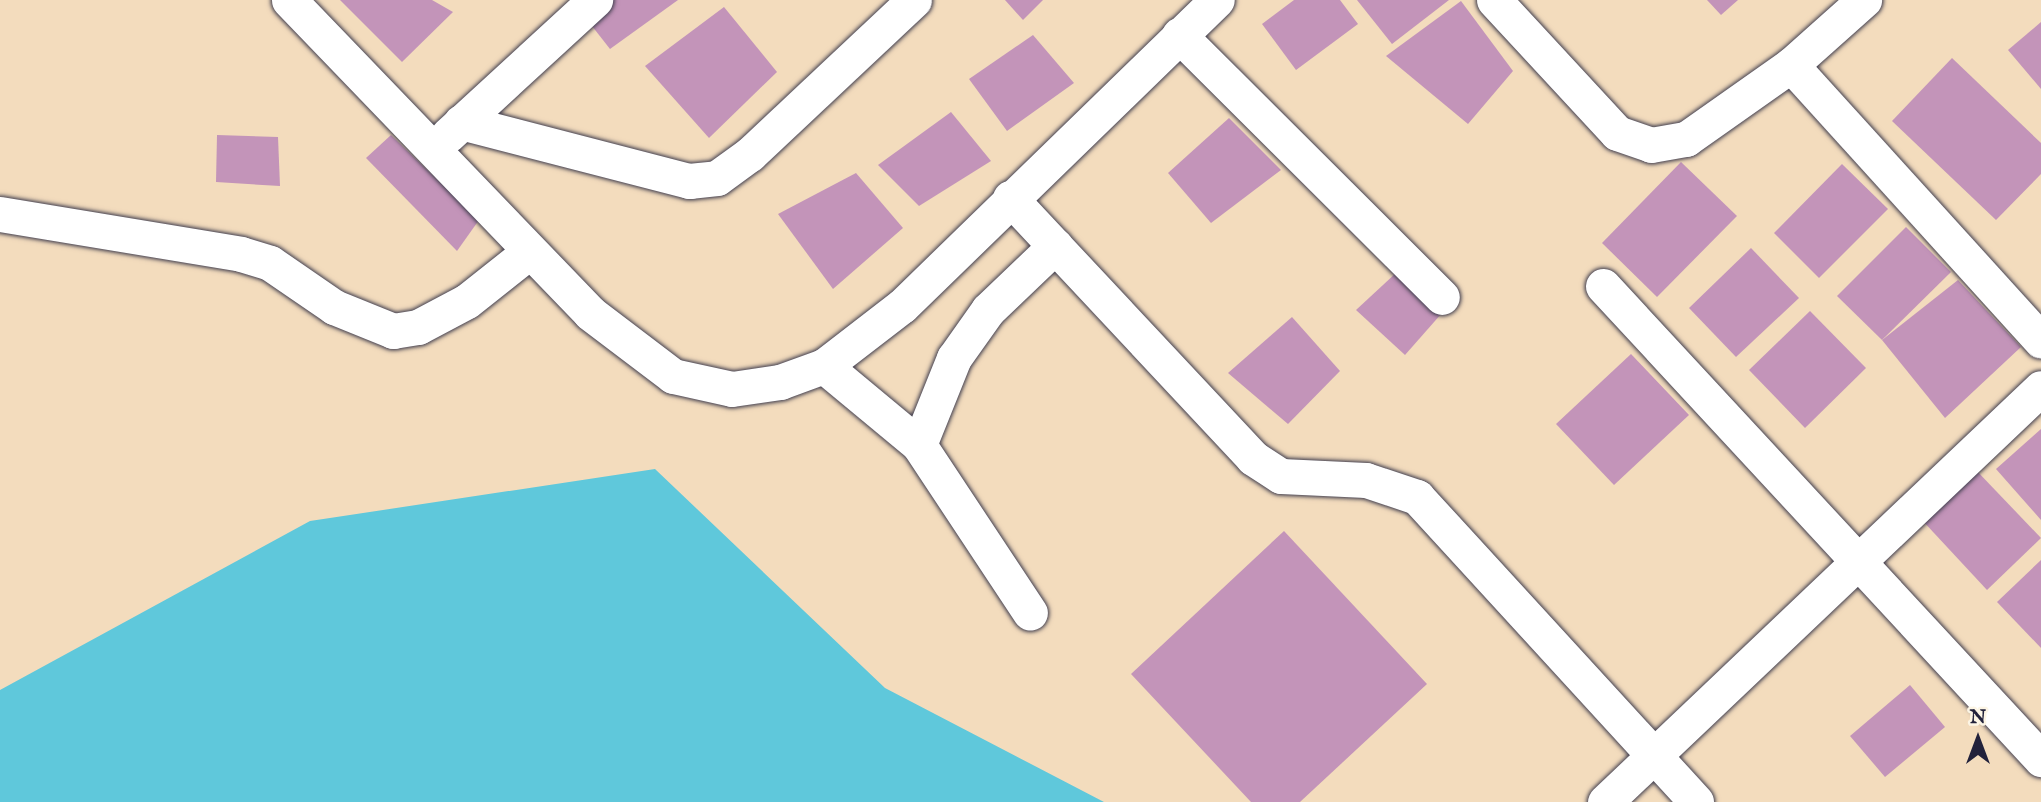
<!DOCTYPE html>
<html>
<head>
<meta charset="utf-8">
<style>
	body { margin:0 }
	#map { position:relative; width:2041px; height:802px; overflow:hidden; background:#f3dcbd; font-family:"IM FELL English",serif }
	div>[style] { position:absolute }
	.water>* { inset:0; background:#5fc8db }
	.building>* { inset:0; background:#c394b9 }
	.roads { filter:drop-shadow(0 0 2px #413e4e) drop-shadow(0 0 2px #413e4e) }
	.street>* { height:35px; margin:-17.5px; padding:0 17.5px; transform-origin:17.5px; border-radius:17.5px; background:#fff }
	span { translate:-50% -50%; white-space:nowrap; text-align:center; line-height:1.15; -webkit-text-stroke:5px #fcf5e5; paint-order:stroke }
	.north { position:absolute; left:1943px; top:704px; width:70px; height:70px; -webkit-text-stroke:5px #fcf5e5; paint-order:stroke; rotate:0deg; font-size:19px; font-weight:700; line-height:28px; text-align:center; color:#22223b }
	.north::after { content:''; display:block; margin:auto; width:24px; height:32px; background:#22223b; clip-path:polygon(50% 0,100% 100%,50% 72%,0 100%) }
</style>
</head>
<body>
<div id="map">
	<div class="water">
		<i style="clip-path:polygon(655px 469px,885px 688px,1104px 802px,0 802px,0 690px,310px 521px)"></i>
	</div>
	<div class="building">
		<i style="clip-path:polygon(340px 0,432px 0,453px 12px,402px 62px)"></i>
		<i style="clip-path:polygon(595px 0,678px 0,610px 49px,581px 12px)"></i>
		<i style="clip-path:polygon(1005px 0,1043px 0,1023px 20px)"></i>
		<i style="clip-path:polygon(1294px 0,1340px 0,1358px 24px,1296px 70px,1262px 24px)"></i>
		<i style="clip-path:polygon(1357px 0,1449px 0,1392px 44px)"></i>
		<i style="clip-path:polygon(1707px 0,1738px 0,1721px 15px)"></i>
		<i style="clip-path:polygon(1461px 1px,1513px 71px,1468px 124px,1386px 56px)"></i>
		<i style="clip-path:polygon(724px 7px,777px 72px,709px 138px,645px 66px)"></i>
		<i style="clip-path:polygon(2041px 22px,2041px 89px,2008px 50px)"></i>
		<i style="clip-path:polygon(1033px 35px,1074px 83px,1007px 131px,969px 79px)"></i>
		<i style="clip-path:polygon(1952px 58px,2041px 143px,2041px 174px,1996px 220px,1892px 121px)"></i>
		<i style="clip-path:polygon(951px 112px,991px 161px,919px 206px,878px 165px)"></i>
		<i style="clip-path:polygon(1229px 118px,1281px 170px,1211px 223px,1168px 173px)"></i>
		<i style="clip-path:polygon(217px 135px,278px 137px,280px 186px,216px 182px)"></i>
		<i style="clip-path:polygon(391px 135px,479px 220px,457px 251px,366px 158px)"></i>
		<i style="clip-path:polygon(1681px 162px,1737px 216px,1657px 297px,1602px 243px)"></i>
		<i style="clip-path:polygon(1842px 164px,1888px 209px,1819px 278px,1774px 233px)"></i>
		<i style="clip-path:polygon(856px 173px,903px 228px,833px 289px,778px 214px)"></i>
		<i style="clip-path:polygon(1906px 227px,1951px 272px,1882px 340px,1837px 296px)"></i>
		<i style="clip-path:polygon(1751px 248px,1799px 298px,1736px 357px,1689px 308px)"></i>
		<i style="clip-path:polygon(1397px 272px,1442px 313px,1405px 355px,1356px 310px)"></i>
		<i style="clip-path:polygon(1958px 280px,2021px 347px,1945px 418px,1882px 340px)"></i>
		<i style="clip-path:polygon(1810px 311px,1866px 368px,1805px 428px,1749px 370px)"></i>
		<i style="clip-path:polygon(1292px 317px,1340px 371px,1288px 424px,1228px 373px)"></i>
		<i style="clip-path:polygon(1631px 354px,1689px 415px,1614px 485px,1556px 424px)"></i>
		<i style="clip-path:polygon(2041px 429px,2041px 520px,1996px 469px)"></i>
		<i style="clip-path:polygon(1975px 469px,2041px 538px,1987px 590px,1921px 519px)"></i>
		<i style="clip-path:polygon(1284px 531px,1427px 684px,1300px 802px,1251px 802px,1131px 674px)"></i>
		<i style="clip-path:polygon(2041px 560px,2041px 648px,1997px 602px)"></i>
		<i style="clip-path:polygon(1910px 685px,1945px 727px,1885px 777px,1850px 736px)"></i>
	</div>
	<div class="roads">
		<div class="street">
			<i style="left:289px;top:0;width:434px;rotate:46.1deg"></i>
			<i style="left:590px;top:313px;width:104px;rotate:37.2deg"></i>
			<i style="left:673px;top:376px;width:60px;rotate:12.4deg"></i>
			<i style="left:732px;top:389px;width:49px;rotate:-8.3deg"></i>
			<i style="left:780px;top:382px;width:47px;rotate:-20deg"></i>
			<i style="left:824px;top:366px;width:98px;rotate:-37.6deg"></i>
			<i style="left:902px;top:306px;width:439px;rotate:-44.2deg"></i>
			<i style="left:1494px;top:0;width:181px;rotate:47.2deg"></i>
			<i style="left:1617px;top:133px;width:36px;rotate:19deg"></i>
			<i style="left:1651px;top:145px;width:36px;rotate:-10deg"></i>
			<i style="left:1686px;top:139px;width:128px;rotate:-35.2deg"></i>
			<i style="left:1791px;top:65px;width:98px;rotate:-41.7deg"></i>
			<i style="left:1179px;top:35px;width:371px;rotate:44.9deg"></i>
			<i style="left:1791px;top:65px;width:372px;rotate:47.8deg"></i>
			<i style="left:461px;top:122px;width:236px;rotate:14.5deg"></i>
			<i style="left:689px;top:181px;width:28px;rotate:-6deg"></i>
			<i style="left:717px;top:178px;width:41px;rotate:-36deg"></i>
			<i style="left:750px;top:154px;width:225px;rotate:-43.2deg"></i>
			<i style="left:448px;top:135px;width:200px;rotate:-42.6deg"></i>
			<i style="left:1010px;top:198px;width:356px;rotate:46.9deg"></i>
			<i style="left:1253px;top:458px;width:33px;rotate:33deg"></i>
			<i style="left:1281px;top:476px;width:85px;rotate:2.7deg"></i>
			<i style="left:1366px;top:480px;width:54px;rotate:18.4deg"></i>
			<i style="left:1417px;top:497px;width:413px;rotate:47.5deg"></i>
			<i style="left:0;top:214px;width:244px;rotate:9.4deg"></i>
			<i style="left:241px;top:254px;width:30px;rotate:17deg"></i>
			<i style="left:270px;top:263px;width:78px;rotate:34.5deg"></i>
			<i style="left:334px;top:307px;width:64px;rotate:22.1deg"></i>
			<i style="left:393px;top:331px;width:25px;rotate:-9deg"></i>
			<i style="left:418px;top:327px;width:55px;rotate:-28deg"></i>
			<i style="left:467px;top:301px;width:80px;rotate:-38.4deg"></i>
			<i style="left:1603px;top:286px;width:645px;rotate:47.2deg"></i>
			<i style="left:824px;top:366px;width:124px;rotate:39.7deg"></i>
			<i style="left:919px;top:445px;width:201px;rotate:56.5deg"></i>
			<i style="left:919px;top:445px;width:94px;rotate:-68.1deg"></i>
			<i style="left:954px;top:358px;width:59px;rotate:-54.7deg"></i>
			<i style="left:988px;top:310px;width:93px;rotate:-43.7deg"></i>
			<i style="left:1605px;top:802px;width:601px;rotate:-43.52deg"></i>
		</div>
	</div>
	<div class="north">N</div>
</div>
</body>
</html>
